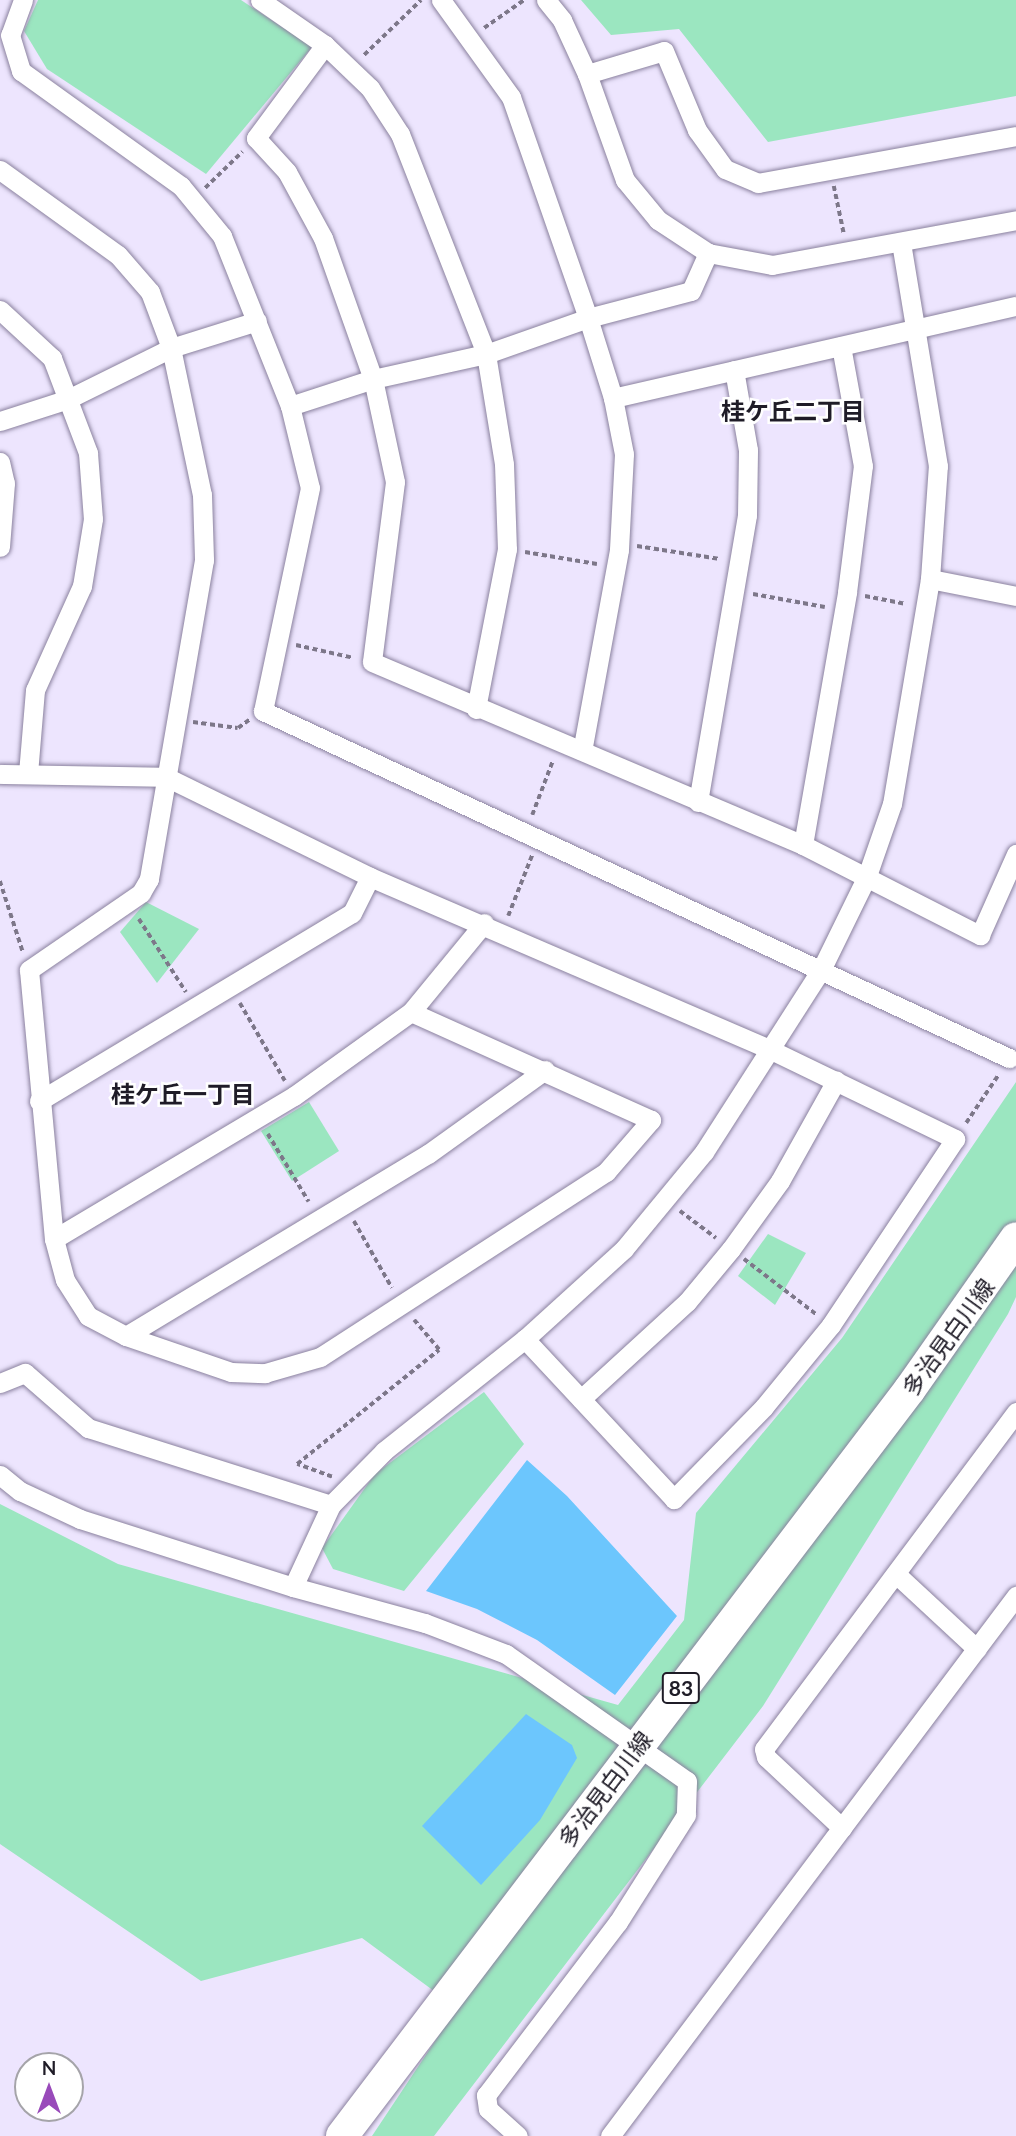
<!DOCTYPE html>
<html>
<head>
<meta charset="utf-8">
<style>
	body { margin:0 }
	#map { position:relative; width:1016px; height:2136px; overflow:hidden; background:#ede5fe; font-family:Lato,"Noto Sans JP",sans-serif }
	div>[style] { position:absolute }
	.green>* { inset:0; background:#9be6c0 }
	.water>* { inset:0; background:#6cc6fd }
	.path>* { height:3.5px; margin-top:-1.75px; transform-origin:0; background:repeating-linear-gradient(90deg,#7d7789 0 5px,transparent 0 8.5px) }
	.roads { filter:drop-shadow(0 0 2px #8a819e) drop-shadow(0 0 2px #8a819e) }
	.minor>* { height:19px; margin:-9.5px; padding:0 9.5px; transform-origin:9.5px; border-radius:9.5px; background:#fff }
	.primary>* { height:32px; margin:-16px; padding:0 16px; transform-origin:16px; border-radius:16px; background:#fff }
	span { translate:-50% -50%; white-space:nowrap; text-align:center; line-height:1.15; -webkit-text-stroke:5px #fff; paint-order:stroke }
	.shield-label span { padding:2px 5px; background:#fff; border:2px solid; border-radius:5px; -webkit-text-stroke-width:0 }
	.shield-label { font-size:21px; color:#1f1c27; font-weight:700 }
	.street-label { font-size:23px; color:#1f1c27 }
	.neighbourhood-label { font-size:24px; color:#1f1c27; font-weight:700 }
	.north { position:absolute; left:14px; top:2052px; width:70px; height:70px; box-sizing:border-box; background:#fff; border:2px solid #a5a4a9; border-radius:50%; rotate:0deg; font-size:19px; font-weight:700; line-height:28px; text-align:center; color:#1f1c27 }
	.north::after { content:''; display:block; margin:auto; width:24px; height:32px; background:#994aba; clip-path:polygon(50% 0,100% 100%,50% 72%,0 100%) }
</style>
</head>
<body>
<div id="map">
	<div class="green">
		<i style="clip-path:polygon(38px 0,241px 0,312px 47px,206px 174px,47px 69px,24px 31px)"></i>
		<i style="clip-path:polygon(581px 0,1016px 0,1016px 96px,768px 142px,679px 29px,611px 35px)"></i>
		<i style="clip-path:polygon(146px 902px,199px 929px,157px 983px,120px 932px)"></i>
		<i style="clip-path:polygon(1016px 1082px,1016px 1297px,1008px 1314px,763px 1706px,434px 2136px,372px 2136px,457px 2008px,362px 1938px,201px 1981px,0 1844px,0 1504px,118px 1564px,618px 1705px,684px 1620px,696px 1513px,842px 1338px)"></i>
		<i style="clip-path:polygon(309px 1102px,339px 1151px,292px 1181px,261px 1131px)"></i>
		<i style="clip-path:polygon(768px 1234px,806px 1253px,775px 1305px,738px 1276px)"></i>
		<i style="clip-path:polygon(484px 1392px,524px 1444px,404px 1591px,333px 1569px,322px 1548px,375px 1474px)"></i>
	</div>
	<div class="water">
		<i style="clip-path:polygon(527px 1460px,567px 1496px,677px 1616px,615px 1695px,537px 1640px,477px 1609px,426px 1591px)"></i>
		<i style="clip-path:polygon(526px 1714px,572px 1745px,577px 1758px,540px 1820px,481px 1885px,422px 1826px)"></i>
	</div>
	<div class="path">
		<i style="left:484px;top:28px;width:49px;rotate:-35deg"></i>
		<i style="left:364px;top:55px;width:79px;rotate:-44deg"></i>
		<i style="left:834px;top:186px;width:49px;rotate:78.2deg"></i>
		<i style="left:205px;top:188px;width:52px;rotate:-44.2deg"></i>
		<i style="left:637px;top:546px;width:84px;rotate:8.9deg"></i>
		<i style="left:525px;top:552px;width:73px;rotate:9.5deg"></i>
		<i style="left:753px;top:594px;width:73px;rotate:10.2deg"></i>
		<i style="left:865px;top:596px;width:42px;rotate:11deg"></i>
		<i style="left:296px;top:645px;width:59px;rotate:12.6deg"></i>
		<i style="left:193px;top:722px;width:45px;rotate:7.6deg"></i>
		<i style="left:238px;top:728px;width:14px;rotate:-36deg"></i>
		<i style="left:532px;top:815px;width:59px;rotate:-69.1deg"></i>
		<i style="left:0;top:881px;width:75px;rotate:72.1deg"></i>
		<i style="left:508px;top:916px;width:66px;rotate:-68.5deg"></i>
		<i style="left:139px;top:919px;width:87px;rotate:57.2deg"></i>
		<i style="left:240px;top:1003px;width:90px;rotate:60deg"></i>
		<i style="left:966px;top:1123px;width:59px;rotate:-56deg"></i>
		<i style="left:268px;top:1134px;width:79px;rotate:58.9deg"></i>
		<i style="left:680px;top:1211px;width:45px;rotate:36.9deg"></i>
		<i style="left:354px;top:1221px;width:77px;rotate:60.4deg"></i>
		<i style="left:744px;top:1259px;width:91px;rotate:37.4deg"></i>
		<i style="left:332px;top:1477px;width:37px;rotate:-160deg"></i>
		<i style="left:297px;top:1464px;width:182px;rotate:-38.8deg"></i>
		<i style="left:439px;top:1350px;width:39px;rotate:-130deg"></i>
	</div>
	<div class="roads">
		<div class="minor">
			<i style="left:23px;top:0;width:37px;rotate:110deg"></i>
			<i style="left:10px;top:35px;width:38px;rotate:73deg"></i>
			<i style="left:21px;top:71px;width:197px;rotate:35.7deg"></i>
			<i style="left:181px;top:186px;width:65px;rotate:50.6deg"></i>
			<i style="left:222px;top:236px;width:183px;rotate:68.2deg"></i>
			<i style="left:290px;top:406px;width:84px;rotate:76.3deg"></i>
			<i style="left:310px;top:488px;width:228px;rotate:101.9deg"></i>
			<i style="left:263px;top:711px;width:823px;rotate:24.95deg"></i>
			<i style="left:260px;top:0;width:79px;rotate:34.7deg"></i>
			<i style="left:325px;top:45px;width:62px;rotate:43.7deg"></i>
			<i style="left:370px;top:88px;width:55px;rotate:56.9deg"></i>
			<i style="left:400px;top:134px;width:236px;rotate:68.6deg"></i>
			<i style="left:486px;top:354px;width:111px;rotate:80.7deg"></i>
			<i style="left:504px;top:464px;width:85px;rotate:88deg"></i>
			<i style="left:507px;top:549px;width:163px;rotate:101deg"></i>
			<i style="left:441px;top:0;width:120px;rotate:54.2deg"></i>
			<i style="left:511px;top:97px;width:234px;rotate:70.8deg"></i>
			<i style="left:588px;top:318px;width:84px;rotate:72.6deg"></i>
			<i style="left:613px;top:398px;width:57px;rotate:78.9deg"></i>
			<i style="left:624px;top:454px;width:96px;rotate:93deg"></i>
			<i style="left:619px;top:550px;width:204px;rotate:100.4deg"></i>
			<i style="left:546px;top:0;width:26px;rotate:51deg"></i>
			<i style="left:562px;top:20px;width:60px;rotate:65.2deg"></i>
			<i style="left:587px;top:74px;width:113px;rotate:70.3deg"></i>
			<i style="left:625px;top:180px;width:52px;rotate:50.5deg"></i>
			<i style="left:658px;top:220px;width:60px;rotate:33.4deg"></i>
			<i style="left:708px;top:253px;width:65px;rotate:10.6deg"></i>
			<i style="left:772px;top:265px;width:248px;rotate:-10.4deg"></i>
			<i style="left:325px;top:45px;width:116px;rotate:126.6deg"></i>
			<i style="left:256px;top:138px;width:46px;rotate:47.6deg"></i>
			<i style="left:287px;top:172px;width:75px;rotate:61.4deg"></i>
			<i style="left:323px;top:238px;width:150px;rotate:70.5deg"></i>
			<i style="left:373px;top:379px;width:105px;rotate:77.9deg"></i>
			<i style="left:395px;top:482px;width:181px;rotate:97.3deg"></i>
			<i style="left:372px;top:662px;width:468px;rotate:23deg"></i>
			<i style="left:803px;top:845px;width:199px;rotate:27deg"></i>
			<i style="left:980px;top:935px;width:89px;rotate:-66deg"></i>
			<i style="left:587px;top:74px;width:80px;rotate:-16.6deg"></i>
			<i style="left:664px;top:51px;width:86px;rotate:67.3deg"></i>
			<i style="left:697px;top:130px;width:48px;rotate:54.3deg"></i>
			<i style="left:725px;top:169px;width:36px;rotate:23deg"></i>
			<i style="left:758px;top:183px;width:262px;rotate:-10.3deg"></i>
			<i style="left:0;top:170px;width:145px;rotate:35.8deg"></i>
			<i style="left:118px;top:255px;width:49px;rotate:49.1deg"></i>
			<i style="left:150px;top:292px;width:60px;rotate:69.4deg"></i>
			<i style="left:171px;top:348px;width:150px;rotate:78.1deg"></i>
			<i style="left:202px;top:495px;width:65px;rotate:88.2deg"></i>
			<i style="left:204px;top:560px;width:324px;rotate:99.8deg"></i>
			<i style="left:149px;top:879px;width:16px;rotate:120deg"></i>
			<i style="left:141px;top:893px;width:136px;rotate:145.5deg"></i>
			<i style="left:29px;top:970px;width:270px;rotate:84.7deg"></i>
			<i style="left:54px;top:1239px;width:42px;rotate:75deg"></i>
			<i style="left:65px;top:1280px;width:43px;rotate:57.4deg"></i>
			<i style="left:88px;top:1316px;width:43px;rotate:27.8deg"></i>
			<i style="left:126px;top:1336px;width:111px;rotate:18.9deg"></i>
			<i style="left:231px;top:1372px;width:34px;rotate:2deg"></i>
			<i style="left:265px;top:1373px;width:57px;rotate:-16.2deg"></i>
			<i style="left:320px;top:1357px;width:341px;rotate:-32.9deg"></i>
			<i style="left:606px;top:1172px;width:69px;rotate:-49.1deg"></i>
			<i style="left:651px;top:1120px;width:263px;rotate:-155.8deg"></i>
			<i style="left:0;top:310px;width:71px;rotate:42.7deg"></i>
			<i style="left:52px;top:358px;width:102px;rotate:69.2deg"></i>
			<i style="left:88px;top:453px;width:66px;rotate:85.7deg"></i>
			<i style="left:93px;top:519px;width:68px;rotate:99.3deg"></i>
			<i style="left:82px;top:586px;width:114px;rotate:114.3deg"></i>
			<i style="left:35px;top:690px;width:84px;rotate:94.8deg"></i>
			<i style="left:613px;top:398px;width:413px;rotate:-12.9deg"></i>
			<i style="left:290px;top:406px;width:87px;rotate:-18deg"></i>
			<i style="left:373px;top:379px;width:116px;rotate:-12.5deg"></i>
			<i style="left:486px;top:354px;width:108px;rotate:-19.4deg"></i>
			<i style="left:588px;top:318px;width:106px;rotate:-14.7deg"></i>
			<i style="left:691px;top:291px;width:42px;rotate:-65.9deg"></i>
			<i style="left:0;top:421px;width:71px;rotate:-17.9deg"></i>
			<i style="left:68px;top:399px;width:115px;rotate:-26.3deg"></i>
			<i style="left:171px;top:348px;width:90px;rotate:-17.4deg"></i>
			<i style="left:0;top:462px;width:22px;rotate:77deg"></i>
			<i style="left:5px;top:483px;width:64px;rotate:94.5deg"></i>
			<i style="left:930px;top:579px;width:88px;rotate:11.2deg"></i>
			<i style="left:0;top:774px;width:166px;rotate:1deg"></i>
			<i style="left:166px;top:777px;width:227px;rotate:26.1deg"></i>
			<i style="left:370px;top:877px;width:434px;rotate:23.3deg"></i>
			<i style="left:769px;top:1049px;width:207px;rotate:25.8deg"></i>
			<i style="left:955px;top:1139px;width:224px;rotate:123.7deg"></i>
			<i style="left:831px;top:1325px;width:106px;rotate:129.3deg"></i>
			<i style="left:764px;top:1407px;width:129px;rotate:134.4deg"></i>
			<i style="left:674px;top:1499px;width:219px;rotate:-133deg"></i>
			<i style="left:698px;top:802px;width:291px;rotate:-80.3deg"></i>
			<i style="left:747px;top:515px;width:65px;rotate:-89.1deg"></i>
			<i style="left:748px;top:450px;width:81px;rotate:-99.9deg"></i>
			<i style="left:803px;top:845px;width:257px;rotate:-80.1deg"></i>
			<i style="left:847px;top:592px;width:127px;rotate:-82.8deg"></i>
			<i style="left:863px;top:466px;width:122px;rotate:-100.4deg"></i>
			<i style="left:39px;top:1101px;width:365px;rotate:-31deg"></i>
			<i style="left:352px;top:913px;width:40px;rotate:-63.4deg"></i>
			<i style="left:54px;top:1239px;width:279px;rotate:-30.8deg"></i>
			<i style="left:294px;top:1096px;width:144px;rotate:-35.7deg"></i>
			<i style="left:411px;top:1012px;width:115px;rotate:-50.6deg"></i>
			<i style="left:126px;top:1336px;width:353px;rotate:-31.1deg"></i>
			<i style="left:428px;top:1154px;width:144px;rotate:-35.7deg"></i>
			<i style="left:0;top:1383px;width:27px;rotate:-22deg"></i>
			<i style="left:25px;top:1373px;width:84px;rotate:41.1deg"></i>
			<i style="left:88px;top:1428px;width:255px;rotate:17.6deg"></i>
			<i style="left:581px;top:1399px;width:144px;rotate:-42.5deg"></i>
			<i style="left:687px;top:1302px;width:69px;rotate:-50.3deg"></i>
			<i style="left:731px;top:1249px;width:84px;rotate:-54.2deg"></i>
			<i style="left:780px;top:1181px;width:115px;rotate:-60.8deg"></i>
			<i style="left:0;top:1475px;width:26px;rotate:39deg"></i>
			<i style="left:20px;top:1491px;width:66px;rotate:25deg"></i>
			<i style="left:80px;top:1519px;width:224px;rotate:17.7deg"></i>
			<i style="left:293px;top:1587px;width:137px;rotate:15.3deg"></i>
			<i style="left:425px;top:1623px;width:87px;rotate:20.9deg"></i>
			<i style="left:506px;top:1654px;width:221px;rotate:35.1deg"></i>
			<i style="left:687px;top:1781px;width:34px;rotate:92deg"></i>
			<i style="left:686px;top:1815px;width:127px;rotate:122.4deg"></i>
			<i style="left:618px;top:1922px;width:218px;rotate:127.3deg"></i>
			<i style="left:486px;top:2095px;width:14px;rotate:82deg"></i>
			<i style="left:488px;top:2109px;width:40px;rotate:42deg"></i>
			<i style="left:896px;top:1574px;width:110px;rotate:42.8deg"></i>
			<i style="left:293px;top:1587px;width:90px;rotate:-65.1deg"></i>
			<i style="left:331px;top:1505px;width:76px;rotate:-45.5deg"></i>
			<i style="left:384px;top:1451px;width:180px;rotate:-38.5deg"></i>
			<i style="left:525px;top:1339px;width:134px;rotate:-42.3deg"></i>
			<i style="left:624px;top:1249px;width:126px;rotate:-50.5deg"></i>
			<i style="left:704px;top:1152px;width:219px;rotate:-57.3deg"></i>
			<i style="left:822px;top:968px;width:102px;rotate:-63.9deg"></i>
			<i style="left:867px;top:876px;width:76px;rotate:-70.9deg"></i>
			<i style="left:892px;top:804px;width:228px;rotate:-80.4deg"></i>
			<i style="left:930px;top:579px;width:113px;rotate:-86deg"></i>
			<i style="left:938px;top:466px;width:226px;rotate:-99.4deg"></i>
			<i style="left:842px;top:1828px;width:104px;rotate:-136.9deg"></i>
			<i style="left:766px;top:1757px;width:8px;rotate:-104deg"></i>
			<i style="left:764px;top:1749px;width:421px;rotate:-53.2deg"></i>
			<i style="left:610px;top:2136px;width:676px;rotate:-53.06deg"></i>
		</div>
		<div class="primary">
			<i style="left:342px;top:2136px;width:938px;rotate:-52.75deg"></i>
			<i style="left:910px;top:1389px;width:184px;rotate:-54.9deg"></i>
		</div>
	</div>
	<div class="shield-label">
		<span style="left:681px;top:1688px">83</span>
	</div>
	<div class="street-label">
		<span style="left:948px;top:1337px;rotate:-54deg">多治見白川線</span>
		<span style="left:605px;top:1789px;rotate:-53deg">多治見白川線</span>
	</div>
	<div class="neighbourhood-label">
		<span style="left:793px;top:411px">桂ケ丘二丁目</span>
		<span style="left:183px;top:1094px">桂ケ丘一丁目</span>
	</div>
	<div class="north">N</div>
</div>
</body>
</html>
